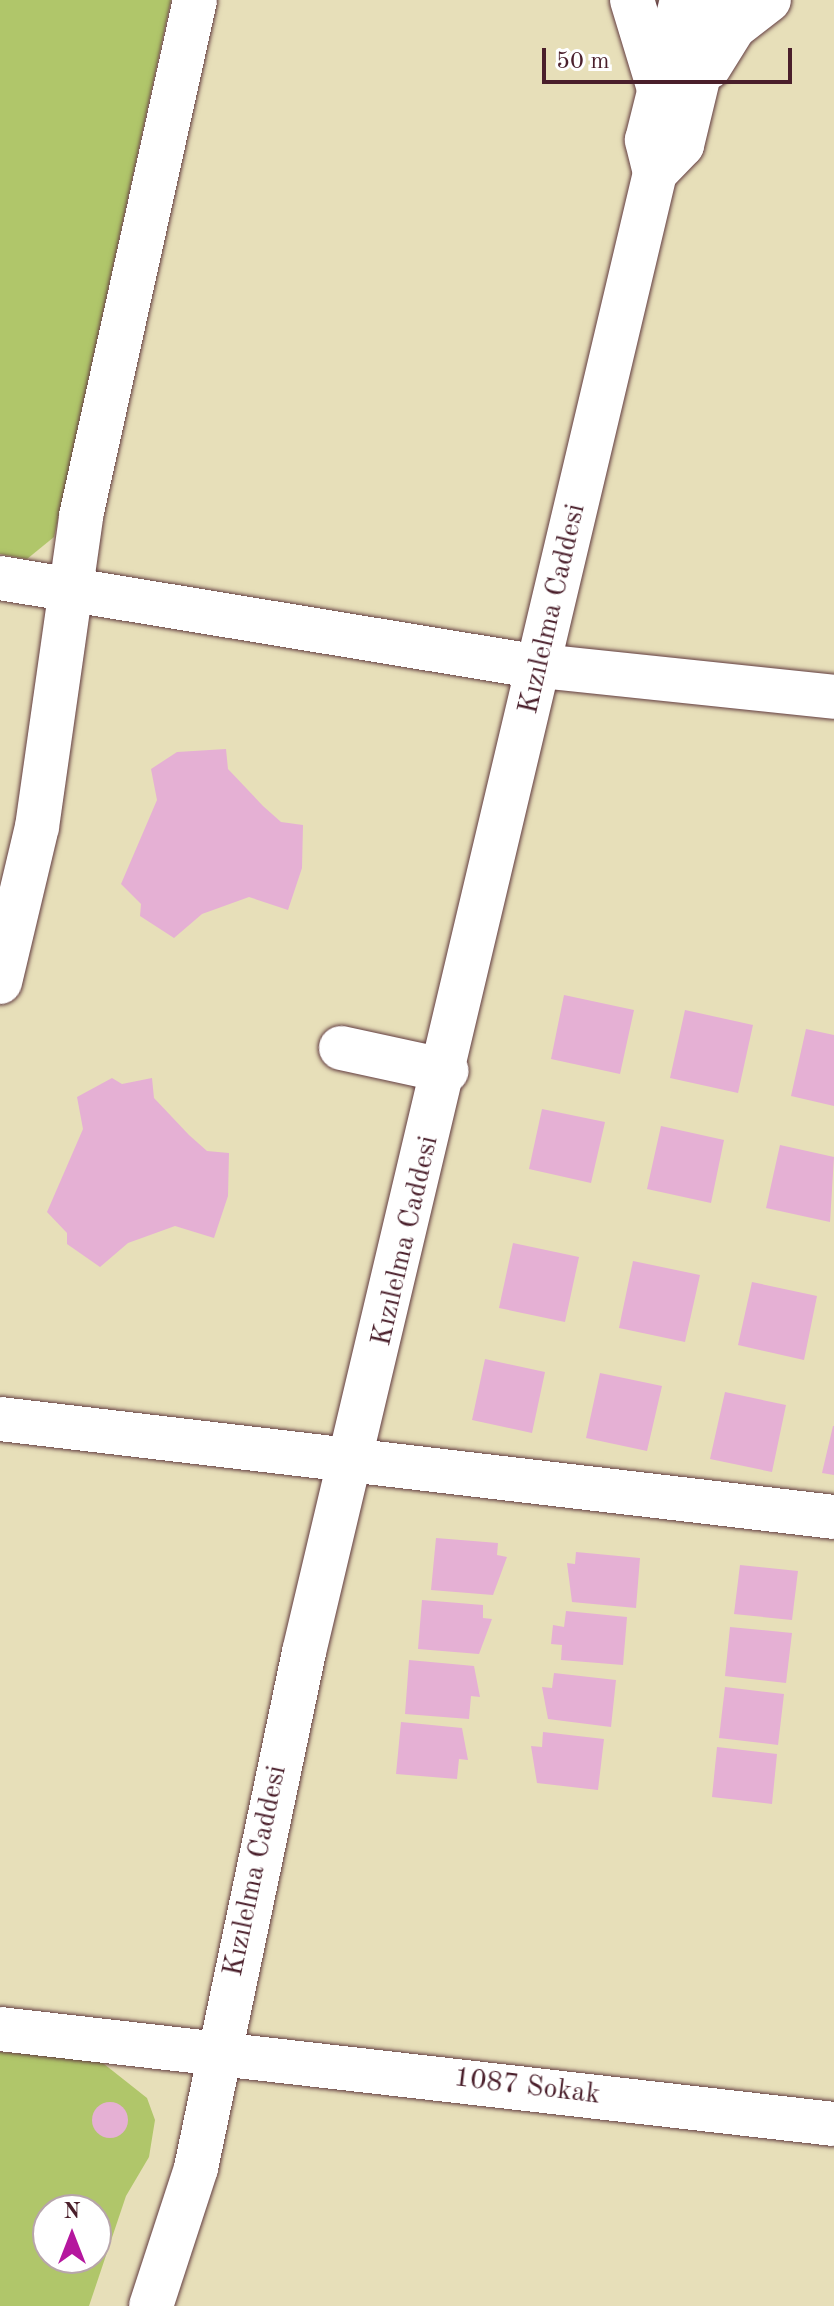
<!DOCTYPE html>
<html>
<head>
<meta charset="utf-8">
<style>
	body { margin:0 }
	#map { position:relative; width:834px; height:2306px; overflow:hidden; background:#e7dfb9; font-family:"Old Standard TT",serif }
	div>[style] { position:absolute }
	.green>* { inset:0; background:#b0c66a }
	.building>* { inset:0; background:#e5b0d4 }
	.round { border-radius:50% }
	.roads { filter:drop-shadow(0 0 2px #623c40) drop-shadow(0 0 2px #623c40) }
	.minor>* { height:44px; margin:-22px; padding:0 22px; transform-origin:22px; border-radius:22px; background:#fff }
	span { translate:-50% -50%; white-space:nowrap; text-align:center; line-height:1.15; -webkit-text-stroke:7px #fff; paint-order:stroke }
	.street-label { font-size:28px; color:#4a1f2b }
	.north { position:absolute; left:32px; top:2194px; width:80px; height:80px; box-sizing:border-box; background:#fff; border:2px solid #b7a5aa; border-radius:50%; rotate:0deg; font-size:22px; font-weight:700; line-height:32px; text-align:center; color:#4a1f2b }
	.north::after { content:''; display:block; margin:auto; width:28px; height:36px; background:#b5179e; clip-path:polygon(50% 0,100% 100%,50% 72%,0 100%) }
	.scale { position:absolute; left:542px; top:48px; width:250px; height:36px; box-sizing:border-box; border:4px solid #4a1f2b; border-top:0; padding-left:10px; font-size:24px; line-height:28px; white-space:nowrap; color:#4a1f2b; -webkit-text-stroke:6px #fff; paint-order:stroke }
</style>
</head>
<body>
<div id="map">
	<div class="green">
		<i style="clip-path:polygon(0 0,171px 0,54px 537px,27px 559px,0 554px)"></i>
		<i style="clip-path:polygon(evenodd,0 2052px,99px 2060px,147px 2098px,155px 2120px,149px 2157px,126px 2196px,89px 2306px,0 2306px,0 2052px,48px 2210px,96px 2210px,96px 2258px,48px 2258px,48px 2210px)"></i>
	</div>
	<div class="building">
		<i style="clip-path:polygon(226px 749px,228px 769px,263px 806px,281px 822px,303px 825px,302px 868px,288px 910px,249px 897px,202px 914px,174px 938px,140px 916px,141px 904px,121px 884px,157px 800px,151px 769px,177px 752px)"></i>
		<i style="clip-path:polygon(564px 995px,634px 1010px,620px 1074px,551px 1059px)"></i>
		<i style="clip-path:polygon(685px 1010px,753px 1025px,738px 1093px,670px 1078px)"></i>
		<i style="clip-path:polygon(806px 1029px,834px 1035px,834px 1106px,791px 1096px)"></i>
		<i style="clip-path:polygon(112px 1078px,122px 1084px,152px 1078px,154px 1098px,189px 1135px,207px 1151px,229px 1153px,228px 1196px,214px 1238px,175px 1226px,128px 1243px,100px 1267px,67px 1244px,67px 1233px,47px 1212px,83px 1129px,77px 1097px)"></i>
		<i style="clip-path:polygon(542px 1109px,605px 1122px,591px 1183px,529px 1169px)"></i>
		<i style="clip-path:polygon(661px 1126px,724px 1140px,711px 1203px,647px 1189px)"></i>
		<i style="clip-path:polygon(780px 1145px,834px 1157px,830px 1222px,766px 1208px)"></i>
		<i style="clip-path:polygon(513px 1243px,579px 1257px,565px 1322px,499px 1308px)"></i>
		<i style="clip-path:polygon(633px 1261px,700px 1275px,685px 1342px,619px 1328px)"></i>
		<i style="clip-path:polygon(752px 1282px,817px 1296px,804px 1360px,738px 1345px)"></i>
		<i style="clip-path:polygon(485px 1359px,545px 1372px,532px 1433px,472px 1420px)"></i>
		<i style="clip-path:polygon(600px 1373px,662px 1386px,647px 1451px,586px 1438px)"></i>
		<i style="clip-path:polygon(725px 1392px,786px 1405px,772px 1472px,710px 1459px)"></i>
		<i style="clip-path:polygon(833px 1426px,834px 1426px,834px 1475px,822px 1473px)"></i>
		<i style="clip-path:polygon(436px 1538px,498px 1543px,497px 1555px,507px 1557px,493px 1595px,431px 1590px)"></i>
		<i style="clip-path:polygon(576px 1552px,640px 1558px,636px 1608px,572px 1602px,567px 1563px,575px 1564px)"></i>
		<i style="clip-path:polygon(740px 1565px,798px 1571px,792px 1620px,734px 1614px)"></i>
		<i style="clip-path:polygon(422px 1600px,483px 1605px,483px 1618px,492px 1619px,479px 1654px,418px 1649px)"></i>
		<i style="clip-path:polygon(566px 1611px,627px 1617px,623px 1665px,561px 1660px,562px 1645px,551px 1644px,553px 1625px,564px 1627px)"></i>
		<i style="clip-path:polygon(730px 1627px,792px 1633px,786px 1683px,725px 1676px)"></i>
		<i style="clip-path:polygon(409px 1660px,474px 1666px,480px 1697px,471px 1696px,469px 1719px,405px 1714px)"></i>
		<i style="clip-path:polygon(554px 1673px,616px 1680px,611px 1727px,548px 1719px,542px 1687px,552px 1688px)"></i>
		<i style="clip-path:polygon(725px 1687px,784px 1694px,778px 1745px,719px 1738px)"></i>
		<i style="clip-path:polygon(401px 1722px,462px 1728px,468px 1760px,459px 1759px,457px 1779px,396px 1774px)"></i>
		<i style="clip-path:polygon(543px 1732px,604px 1739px,598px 1790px,537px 1783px,531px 1746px,542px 1747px)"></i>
		<i style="clip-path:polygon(717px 1747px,777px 1754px,772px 1804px,712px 1797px)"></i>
		<i class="round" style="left:92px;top:2102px;width:36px;height:36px"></i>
	</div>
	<div class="roads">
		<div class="minor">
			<i style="left:632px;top:0;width:93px;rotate:73.1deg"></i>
			<i style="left:709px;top:67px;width:47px;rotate:-58deg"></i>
			<i style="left:734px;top:27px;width:44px;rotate:-37.6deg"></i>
			<i style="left:655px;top:173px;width:39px;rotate:-46deg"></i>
			<i style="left:682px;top:145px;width:149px;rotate:-76.4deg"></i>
			<i style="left:0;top:578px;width:528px;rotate:9.37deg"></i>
			<i style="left:521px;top:664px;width:315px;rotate:6deg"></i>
			<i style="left:0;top:982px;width:159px;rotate:-76.6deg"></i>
			<i style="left:37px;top:827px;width:314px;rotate:-81.9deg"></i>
			<i style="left:81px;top:516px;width:528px;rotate:-77.54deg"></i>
			<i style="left:341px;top:1048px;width:108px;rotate:12.2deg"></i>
			<i style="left:0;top:1419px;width:840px;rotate:6.7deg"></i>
			<i style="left:0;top:2029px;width:839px;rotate:6.5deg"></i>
			<i style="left:151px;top:2306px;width:145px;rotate:-71.9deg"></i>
			<i style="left:196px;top:2168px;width:527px;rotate:-78.18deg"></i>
			<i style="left:304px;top:1652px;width:1520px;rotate:-76.65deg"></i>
			<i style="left:655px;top:173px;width:34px;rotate:-104deg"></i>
			<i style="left:647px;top:140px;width:144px;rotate:-76deg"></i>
		</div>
	</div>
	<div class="street-label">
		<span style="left:553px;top:609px;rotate:-77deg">Kızılelma Caddesi</span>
		<span style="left:406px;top:1241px;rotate:-77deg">Kızılelma Caddesi</span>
		<span style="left:256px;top:1871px;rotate:-78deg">Kızılelma Caddesi</span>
		<span style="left:527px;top:2087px;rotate:7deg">1087 Sokak</span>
	</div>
	<div class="north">N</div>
	<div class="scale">50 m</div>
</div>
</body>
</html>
